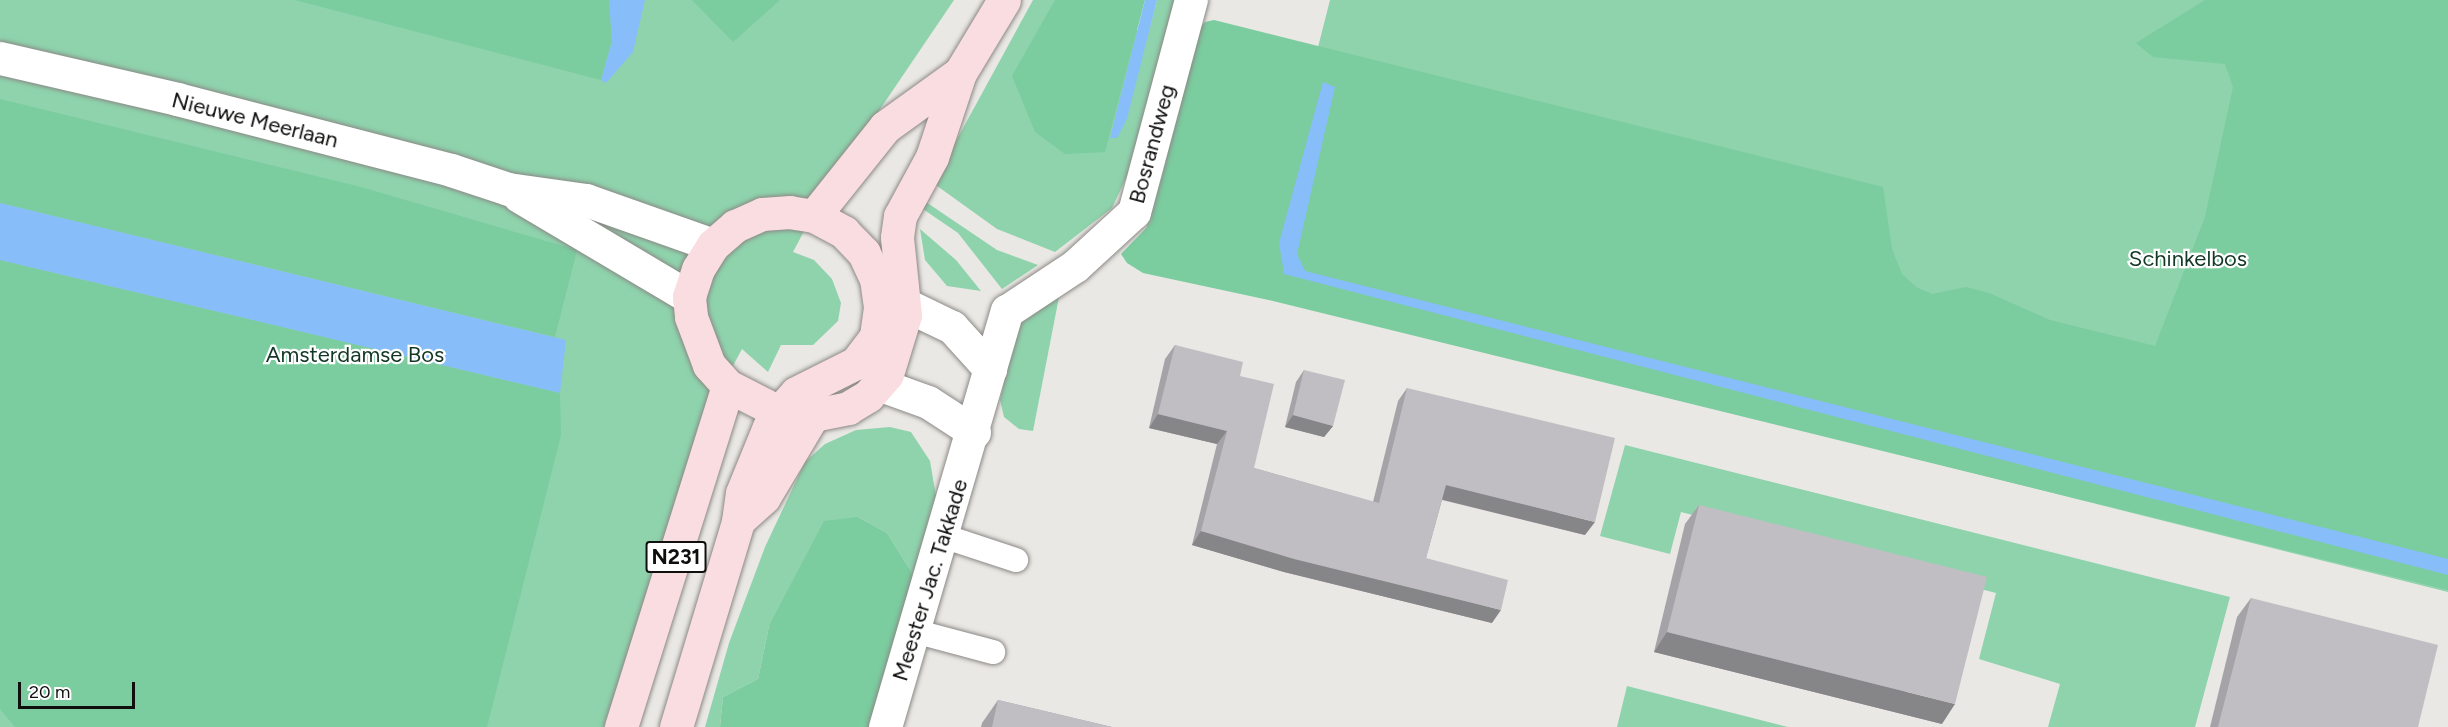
<!DOCTYPE html>
<html>
<head>
<meta charset="utf-8">
<style>
	body { margin:0 }
	#map { position:relative; width:2448px; height:727px; overflow:hidden; background:#eae8e4; font-family:Figtree,sans-serif }
	div>[style] { position:absolute }
	.green>* { inset:0; background:#8ed3ac }
	.forest>* { inset:0; background:#7bcc9f }
	.water>* { inset:0; background:#87befa }
	.roads { filter:drop-shadow(0 0 2px #8b8986) drop-shadow(0 0 2px #8b8986) }
	.service>* { height:24px; margin:-12px; padding:0 12px; transform-origin:12px; border-radius:12px; background:#fff }
	.minor>* { height:33px; margin:-16.5px; padding:0 16.5px; transform-origin:16.5px; border-radius:16.5px; background:#fff }
	.tertiary>* { height:33px; margin:-16.5px; padding:0 16.5px; transform-origin:16.5px; border-radius:16.5px; background:#fff }
	.primary>* { height:33px; margin:-16.5px; padding:0 16.5px; transform-origin:16.5px; border-radius:16.5px; background:#fadde0 }
	.wall>* { inset:0; background:#a5a3a7 }
	.shaded-wall>* { inset:0; background:#868588 }
	.building>* { inset:0; background:#c0bec2 }
	span { translate:-50% -50%; white-space:nowrap; text-align:center; line-height:1.15; -webkit-text-stroke:4.5px #fff; paint-order:stroke }
	.shield-label span { padding:2px 4px; background:#fff; border:2px solid; border-radius:4px; -webkit-text-stroke-width:0 }
	.shield-label { font-size:21px; color:#100f0e; font-weight:700 }
	.street-label { font-size:22px; color:#100f0e }
	.park-label { font-size:22px; color:#143826 }
	.scale { position:absolute; left:18px; top:682px; width:117px; height:27px; box-sizing:border-box; border:3px solid #100f0e; border-top:0; padding-left:8px; font-size:18px; line-height:21px; white-space:nowrap; color:#100f0e; -webkit-text-stroke:4px #fff; paint-order:stroke }
</style>
</head>
<body>
<div id="map">
	<div class="green">
		<i style="clip-path:polygon(0 0,954px 0,828px 186px,793px 252px,814px 260px,832px 279px,841px 303px,838px 321px,813px 345px,781px 345px,768px 372px,742px 349px,715px 399px,604px 727px,0 727px)"></i>
		<i style="clip-path:polygon(1033px 0,1056px 0,1148px 34px,1157px 0,1175px 0,1128px 174px,1112px 208px,1055px 252px,997px 229px,933px 183px)"></i>
		<i style="clip-path:polygon(1330px 0,2448px 0,2448px 592px,1138px 264px,1192px 29px,1315px 59px)"></i>
		<i style="clip-path:polygon(923px 200px,997px 250px,1038px 265px,1002px 289px,958px 233px,920px 207px)"></i>
		<i style="clip-path:polygon(920px 229px,956px 260px,981px 291px,947px 286px,925px 260px)"></i>
		<i style="clip-path:polygon(1059px 297px,1033px 431px,1019px 429px,1004px 417px,1000px 400px,1018px 325px)"></i>
		<i style="clip-path:polygon(890px 427px,911px 432px,930px 461px,936px 496px,914px 576px,887px 533px,858px 517px,769px 626px,758px 679px,723px 697px,720px 727px,705px 727px,729px 643px,765px 547px,805px 462px,825px 444px,856px 430px)"></i>
		<i style="clip-path:polygon(1625px 445px,2230px 597px,2195px 727px,2048px 727px,2060px 684px,1979px 659px,1996px 593px,1681px 512px,1670px 554px,1600px 536px)"></i>
		<i style="clip-path:polygon(1627px 686px,1788px 727px,1617px 727px)"></i>
	</div>
	<div class="forest">
		<i style="clip-path:polygon(295px 0,609px 0,612px 41px,601px 80px)"></i>
		<i style="clip-path:polygon(692px 0,780px 0,733px 42px)"></i>
		<i style="clip-path:polygon(1055px 0,1145px 0,1105px 152px,1065px 154px,1035px 132px,1012px 76px)"></i>
		<i style="clip-path:polygon(2205px 0,2448px 0,2448px 590px,1273px 301px,1143px 273px,1127px 263px,1121px 254px,1151px 223px,1199px 29px,1205px 22px,1214px 20px,1883px 187px,1892px 249px,1902px 274px,1916px 287px,1932px 294px,1966px 287px,1989px 293px,2050px 320px,2155px 346px,2205px 217px,2233px 87px,2225px 64px,2153px 57px,2136px 43px)"></i>
		<i style="clip-path:polygon(0 99px,361px 187px,577px 250px,555px 337px,0 203px)"></i>
		<i style="clip-path:polygon(0 260px,560px 393px,561px 435px,487px 727px,15px 727px,0 709px)"></i>
		<i style="clip-path:polygon(858px 517px,887px 533px,914px 576px,876px 727px,720px 727px,723px 697px,758px 679px,769px 626px,824px 521px)"></i>
	</div>
	<div class="water">
		<i style="clip-path:polygon(609px 0,645px 0,633px 52px,606px 83px,601px 80px,612px 41px)"></i>
		<i style="clip-path:polygon(1145px 0,1157px 0,1127px 119px,1117px 138px,1110px 138px)"></i>
		<i style="clip-path:polygon(1323px 82px,1335px 87px,1297px 254px,1305px 271px,2448px 559px,2448px 575px,1284px 274px,1279px 243px)"></i>
		<i style="clip-path:polygon(0 203px,566px 340px,560px 393px,0 260px)"></i>
	</div>
	<div class="roads">
		<div class="service">
			<i style="left:943px;top:536px;width:77px;rotate:18.2deg"></i>
			<i style="left:914px;top:631px;width:82px;rotate:14.9deg"></i>
		</div>
		<div class="minor">
			<i style="left:906px;top:305px;width:51px;rotate:25.6deg"></i>
			<i style="left:952px;top:327px;width:57px;rotate:47.9deg"></i>
			<i style="left:878px;top:384px;width:53px;rotate:19.8deg"></i>
			<i style="left:928px;top:402px;width:55px;rotate:33.1deg"></i>
			<i style="left:885px;top:727px;width:434px;rotate:-73.7deg"></i>
			<i style="left:1007px;top:311px;width:82px;rotate:-33.5deg"></i>
			<i style="left:1075px;top:266px;width:80px;rotate:-42.5deg"></i>
			<i style="left:1134px;top:212px;width:220px;rotate:-75deg"></i>
		</div>
		<div class="tertiary">
			<i style="left:0;top:58px;width:182px;rotate:13deg"></i>
			<i style="left:177px;top:99px;width:283px;rotate:14.5deg"></i>
			<i style="left:451px;top:170px;width:60px;rotate:18.4deg"></i>
			<i style="left:508px;top:189px;width:79px;rotate:8deg"></i>
			<i style="left:586px;top:200px;width:135px;rotate:19.5deg"></i>
			<i style="left:519px;top:196px;width:198px;rotate:30.7deg"></i>
		</div>
		<div class="primary">
			<i style="left:814px;top:216px;width:114px;rotate:-51.4deg"></i>
			<i style="left:885px;top:127px;width:92px;rotate:-35.8deg"></i>
			<i style="left:741px;top:518px;width:31px;rotate:-42deg"></i>
			<i style="left:764px;top:497px;width:96px;rotate:-59.1deg"></i>
			<i style="left:621px;top:727px;width:357px;rotate:-72.6deg"></i>
			<i style="left:676px;top:727px;width:215px;rotate:-73.2deg"></i>
			<i style="left:738px;top:521px;width:28px;rotate:-82deg"></i>
			<i style="left:742px;top:493px;width:71px;rotate:-67.8deg"></i>
			<i style="left:769px;top:427px;width:18px;rotate:-56deg"></i>
			<i style="left:779px;top:412px;width:25px;rotate:-48deg"></i>
			<i style="left:796px;top:393px;width:67px;rotate:-26.6deg"></i>
			<i style="left:856px;top:363px;width:34px;rotate:-53deg"></i>
			<i style="left:876px;top:336px;width:29px;rotate:-82deg"></i>
			<i style="left:880px;top:307px;width:28px;rotate:-98deg"></i>
			<i style="left:876px;top:279px;width:29px;rotate:-115deg"></i>
			<i style="left:864px;top:253px;width:29px;rotate:-134deg"></i>
			<i style="left:844px;top:232px;width:34px;rotate:-152deg"></i>
			<i style="left:814px;top:216px;width:24px;rotate:-171deg"></i>
			<i style="left:790px;top:212px;width:28px;rotate:176deg"></i>
			<i style="left:762px;top:214px;width:30px;rotate:156deg"></i>
			<i style="left:735px;top:226px;width:29px;rotate:139deg"></i>
			<i style="left:713px;top:245px;width:28px;rotate:122deg"></i>
			<i style="left:698px;top:269px;width:29px;rotate:108deg"></i>
			<i style="left:689px;top:297px;width:20px;rotate:84deg"></i>
			<i style="left:691px;top:317px;width:51px;rotate:69.4deg"></i>
			<i style="left:709px;top:365px;width:28px;rotate:48deg"></i>
			<i style="left:728px;top:386px;width:57px;rotate:27deg"></i>
			<i style="left:779px;top:412px;width:34px;rotate:5deg"></i>
			<i style="left:813px;top:415px;width:36px;rotate:-11deg"></i>
			<i style="left:848px;top:408px;width:23px;rotate:-31deg"></i>
			<i style="left:868px;top:396px;width:29px;rotate:-49deg"></i>
			<i style="left:887px;top:374px;width:62px;rotate:-73deg"></i>
			<i style="left:905px;top:315px;width:78px;rotate:-95.9deg"></i>
			<i style="left:897px;top:237px;width:21px;rotate:-82deg"></i>
			<i style="left:900px;top:216px;width:67px;rotate:-61.5deg"></i>
			<i style="left:932px;top:157px;width:89px;rotate:-71.6deg"></i>
			<i style="left:960px;top:73px;width:85px;rotate:-58.9deg"></i>
		</div>
	</div>
	<div class="wall">
		<i style="clip-path:polygon(1175px 345px,1240px 376px,1254px 468px,1373px 502px,1398px 401px,1407px 388px,1585px 535px,1442px 500px,1426px 558px,1492px 623px,1284px 572px,1192px 545px,1217px 444px,1149px 428px,1165px 359px)"></i>
		<i style="clip-path:polygon(1304px 370px,1333px 426px,1324px 437px,1285px 427px,1296px 382px)"></i>
		<i style="clip-path:polygon(1699px 505px,1942px 724px,1654px 652px,1685px 524px)"></i>
		<i style="clip-path:polygon(2251px 598px,2418px 727px,2210px 727px,2237px 617px)"></i>
		<i style="clip-path:polygon(998px 700px,1112px 727px,981px 727px,982px 723px)"></i>
	</div>
	<div class="shaded-wall">
		<i style="clip-path:polygon(1158px 414px,1227px 431px,1217px 444px,1149px 428px)"></i>
		<i style="clip-path:polygon(1293px 415px,1333px 426px,1324px 437px,1285px 427px)"></i>
		<i style="clip-path:polygon(1446px 485px,1595px 522px,1585px 535px,1436px 498px)"></i>
		<i style="clip-path:polygon(1201px 531px,1501px 610px,1492px 623px,1284px 572px,1192px 545px)"></i>
		<i style="clip-path:polygon(1667px 632px,1955px 704px,1942px 724px,1654px 652px)"></i>
	</div>
	<div class="building">
		<i style="clip-path:polygon(1175px 345px,1243px 362px,1240px 376px,1274px 384px,1254px 468px,1379px 503px,1407px 388px,1615px 438px,1595px 522px,1446px 485px,1426px 558px,1508px 580px,1501px 610px,1294px 559px,1201px 531px,1227px 431px,1158px 414px)"></i>
		<i style="clip-path:polygon(1304px 370px,1345px 380px,1333px 426px,1293px 415px)"></i>
		<i style="clip-path:polygon(1699px 505px,1987px 577px,1955px 704px,1667px 632px)"></i>
		<i style="clip-path:polygon(2251px 598px,2438px 645px,2418px 727px,2218px 727px)"></i>
		<i style="clip-path:polygon(998px 700px,1112px 727px,992px 727px)"></i>
	</div>
	<div class="shield-label">
		<span style="left:676px;top:557px">N231</span>
	</div>
	<div class="street-label">
		<span style="left:255px;top:120px;rotate:14deg">Nieuwe Meerlaan</span>
		<span style="left:1152px;top:144px;rotate:-75deg">Bosrandweg</span>
		<span style="left:930px;top:580px;rotate:-73deg">Meester Jac. Takkade</span>
	</div>
	<div class="park-label">
		<span style="left:2188px;top:259px">Schinkelbos</span>
		<span style="left:355px;top:355px">Amsterdamse Bos</span>
	</div>
	<div class="scale">20 m</div>
</div>
</body>
</html>
